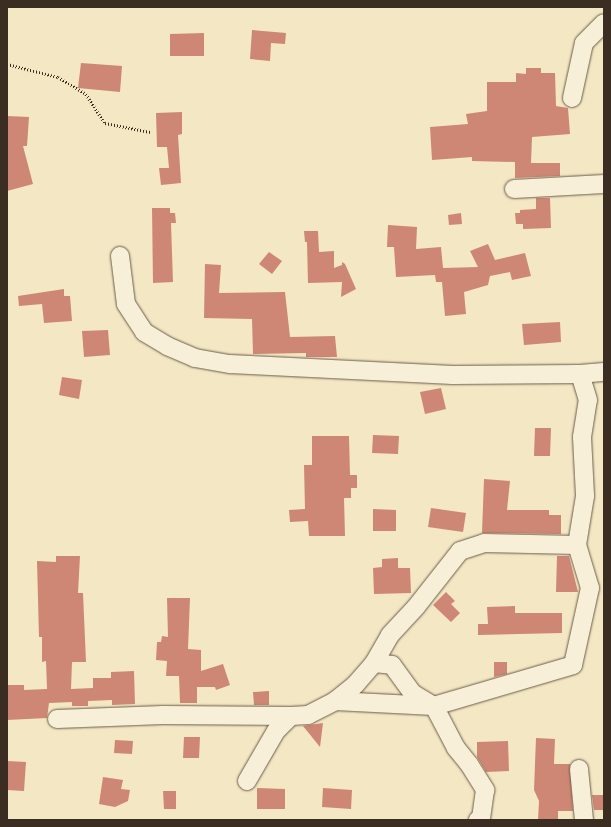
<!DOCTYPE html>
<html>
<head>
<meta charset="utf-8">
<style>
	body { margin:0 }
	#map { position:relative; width:611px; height:827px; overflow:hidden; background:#f4e7c3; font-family:"EB Garamond",serif }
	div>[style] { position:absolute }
	.building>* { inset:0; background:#ce8774 }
	.path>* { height:2.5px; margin-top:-1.25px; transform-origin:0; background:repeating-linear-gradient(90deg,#3c2d23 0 1px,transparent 0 3px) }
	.roads { filter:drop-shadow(0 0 1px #6a5c4b) drop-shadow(0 0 1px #6a5c4b) }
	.minor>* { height:18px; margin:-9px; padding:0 9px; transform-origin:9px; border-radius:9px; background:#f8efd8 }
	span { translate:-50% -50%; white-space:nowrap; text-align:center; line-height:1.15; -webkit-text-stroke:3.5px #f8efd8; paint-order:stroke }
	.frame { position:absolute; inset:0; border:8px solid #3c2d23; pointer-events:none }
</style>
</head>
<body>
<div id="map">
	<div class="building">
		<i style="clip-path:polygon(252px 30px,286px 33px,285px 44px,271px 43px,270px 61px,250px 59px)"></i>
		<i style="clip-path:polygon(204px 33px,204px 56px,170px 56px,170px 34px)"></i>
		<i style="clip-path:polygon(81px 63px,122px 66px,120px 92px,78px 88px)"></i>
		<i style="clip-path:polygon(526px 68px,541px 68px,541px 73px,555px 73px,556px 106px,568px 108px,570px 134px,532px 137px,531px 163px,560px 163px,560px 176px,515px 178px,515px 162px,472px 161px,472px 157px,432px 160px,430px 127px,468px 124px,466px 114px,487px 111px,487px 82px,516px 82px,516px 73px,526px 74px)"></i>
		<i style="clip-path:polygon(182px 112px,182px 134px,178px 135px,181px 183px,161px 185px,159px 168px,169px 168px,167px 147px,157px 147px,156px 113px)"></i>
		<i style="clip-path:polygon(7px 116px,29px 117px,27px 146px,23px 146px,33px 184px,7px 191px)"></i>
		<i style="clip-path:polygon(536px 198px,550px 198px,551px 228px,523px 229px,523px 224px,516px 224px,515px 213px,520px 213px,520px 210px,536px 209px)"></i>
		<i style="clip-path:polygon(152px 208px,170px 208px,170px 213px,175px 213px,176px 223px,171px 223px,173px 282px,153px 283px)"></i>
		<i style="clip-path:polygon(461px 213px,462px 224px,449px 225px,448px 215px)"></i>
		<i style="clip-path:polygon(388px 225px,417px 227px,416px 249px,441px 247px,443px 268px,478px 267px,470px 251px,488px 244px,495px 260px,525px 253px,531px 276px,512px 280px,510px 272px,490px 276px,488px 285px,464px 292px,466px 314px,445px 316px,442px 282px,436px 282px,435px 275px,396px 277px,394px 247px,387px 247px)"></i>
		<i style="clip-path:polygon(304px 231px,318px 231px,319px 252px,334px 251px,334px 268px,342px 265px,342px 262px,345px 264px,356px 289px,341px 297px,342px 282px,308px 283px,307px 242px,305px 242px)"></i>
		<i style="clip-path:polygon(269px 252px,282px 261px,272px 274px,259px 264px)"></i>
		<i style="clip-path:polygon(205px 264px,221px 265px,219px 293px,285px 292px,290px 337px,335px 336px,337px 357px,306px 357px,306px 353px,253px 354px,252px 319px,204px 318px)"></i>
		<i style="clip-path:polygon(64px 289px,64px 296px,70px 296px,72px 321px,44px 323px,42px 304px,19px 306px,18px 296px)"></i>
		<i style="clip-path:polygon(560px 322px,561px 342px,524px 345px,522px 324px)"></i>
		<i style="clip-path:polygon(108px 330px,110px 355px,84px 357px,82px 331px)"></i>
		<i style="clip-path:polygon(62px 377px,82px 380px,79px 399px,59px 395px)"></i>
		<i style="clip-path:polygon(441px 388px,446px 409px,425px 414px,420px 392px)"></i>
		<i style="clip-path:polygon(535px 428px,551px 428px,550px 456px,534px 456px)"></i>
		<i style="clip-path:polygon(373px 435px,399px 436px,398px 454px,372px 453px)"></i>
		<i style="clip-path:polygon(312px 436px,349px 436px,350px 475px,357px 475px,357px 488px,351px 488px,351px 498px,344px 498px,345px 536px,309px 536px,308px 521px,290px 522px,289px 510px,305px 509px,304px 465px,312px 465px)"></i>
		<i style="clip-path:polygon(484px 479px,510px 481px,507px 510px,549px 510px,549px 515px,561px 515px,561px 534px,482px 533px)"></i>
		<i style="clip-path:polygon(431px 508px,466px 513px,463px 532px,428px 527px)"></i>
		<i style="clip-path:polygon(373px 509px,396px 510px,396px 531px,373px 531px)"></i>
		<i style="clip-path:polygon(56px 556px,80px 556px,78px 593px,83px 593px,86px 662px,72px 662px,71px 689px,93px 688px,93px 678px,111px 678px,111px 672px,134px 671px,135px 704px,112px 705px,112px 700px,88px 701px,88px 706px,72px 706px,72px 702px,49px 703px,47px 718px,7px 720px,7px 685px,24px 685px,24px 690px,47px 689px,46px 661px,42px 662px,42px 637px,39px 637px,37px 561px,56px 562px)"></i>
		<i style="clip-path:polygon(557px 556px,569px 556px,578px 592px,556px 592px)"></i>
		<i style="clip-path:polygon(398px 558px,398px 568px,410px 568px,411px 593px,374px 594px,373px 568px,382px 567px,382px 559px)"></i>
		<i style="clip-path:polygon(446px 592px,455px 601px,451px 604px,460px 613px,451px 622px,433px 605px)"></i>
		<i style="clip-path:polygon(167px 598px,190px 598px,188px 649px,201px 650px,201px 671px,223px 664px,230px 685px,216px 690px,215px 687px,197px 687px,197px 703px,180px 703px,179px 676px,166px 676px,167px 661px,156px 660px,157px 642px,161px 642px,162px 636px,168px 637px)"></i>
		<i style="clip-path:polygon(515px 606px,515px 613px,562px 613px,562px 633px,478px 635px,478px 624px,488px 624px,487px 607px)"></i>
		<i style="clip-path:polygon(494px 662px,507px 662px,507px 674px,494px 677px)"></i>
		<i style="clip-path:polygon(269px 691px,269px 705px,254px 705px,253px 692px)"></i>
		<i style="clip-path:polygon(323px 723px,320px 747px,303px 726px)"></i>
		<i style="clip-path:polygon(184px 737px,200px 737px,199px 758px,183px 758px)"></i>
		<i style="clip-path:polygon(536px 738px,555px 739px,554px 764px,570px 764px,573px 811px,558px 811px,558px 820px,538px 820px,539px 801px,534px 790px)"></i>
		<i style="clip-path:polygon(115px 740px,133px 741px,132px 754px,114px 753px)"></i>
		<i style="clip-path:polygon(508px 741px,509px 771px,486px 772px,477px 757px,477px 742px)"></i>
		<i style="clip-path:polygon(7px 761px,26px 762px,24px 791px,7px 790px)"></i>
		<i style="clip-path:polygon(103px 777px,123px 780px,121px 789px,130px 790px,128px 801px,115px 807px,99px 804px)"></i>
		<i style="clip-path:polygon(257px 788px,285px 789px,285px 809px,257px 809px)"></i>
		<i style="clip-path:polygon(323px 788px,352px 790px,351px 809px,322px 807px)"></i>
		<i style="clip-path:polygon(163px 791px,176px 791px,176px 809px,164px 809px)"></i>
		<i style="clip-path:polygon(592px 795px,604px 795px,604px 810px,594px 810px)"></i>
	</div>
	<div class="path">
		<i style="left:7px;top:64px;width:53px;rotate:14.3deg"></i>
		<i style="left:58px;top:77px;width:33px;rotate:31deg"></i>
		<i style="left:86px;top:94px;width:35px;rotate:57deg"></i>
		<i style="left:105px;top:123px;width:46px;rotate:11.3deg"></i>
	</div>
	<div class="roads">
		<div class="minor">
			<i style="left:572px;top:98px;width:56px;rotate:-77.7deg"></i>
			<i style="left:584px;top:43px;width:28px;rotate:-45deg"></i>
			<i style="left:514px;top:189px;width:90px;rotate:-3.2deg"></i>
			<i style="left:120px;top:256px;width:48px;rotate:82.9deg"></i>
			<i style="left:126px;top:304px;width:33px;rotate:57deg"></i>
			<i style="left:144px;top:332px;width:27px;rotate:31deg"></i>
			<i style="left:167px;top:346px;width:30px;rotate:23deg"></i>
			<i style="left:195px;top:358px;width:36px;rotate:10deg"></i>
			<i style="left:230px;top:364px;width:223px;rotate:2.8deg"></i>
			<i style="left:453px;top:375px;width:127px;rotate:-0.5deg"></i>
			<i style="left:374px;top:663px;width:18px;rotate:6deg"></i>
			<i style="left:392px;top:665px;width:34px;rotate:54deg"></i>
			<i style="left:412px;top:693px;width:26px;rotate:31deg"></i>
			<i style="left:434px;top:706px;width:47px;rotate:62.4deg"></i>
			<i style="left:456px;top:748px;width:21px;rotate:51deg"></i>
			<i style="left:469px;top:764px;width:31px;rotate:58deg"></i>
			<i style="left:485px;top:790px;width:28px;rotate:98deg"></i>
			<i style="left:481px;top:818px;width:4px;rotate:146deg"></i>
			<i style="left:335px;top:701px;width:99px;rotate:2.9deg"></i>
			<i style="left:434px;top:706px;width:145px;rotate:-16.4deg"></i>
			<i style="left:573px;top:665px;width:79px;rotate:-77.6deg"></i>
			<i style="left:590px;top:588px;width:45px;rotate:-106.8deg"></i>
			<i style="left:577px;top:545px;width:50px;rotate:-80.7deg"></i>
			<i style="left:585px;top:496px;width:59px;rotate:-92.9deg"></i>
			<i style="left:582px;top:437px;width:37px;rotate:-81deg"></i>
			<i style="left:588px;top:400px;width:27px;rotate:-107deg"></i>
			<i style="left:580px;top:374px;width:24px;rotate:-5deg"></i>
			<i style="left:57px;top:719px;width:106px;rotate:-2.2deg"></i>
			<i style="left:163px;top:715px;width:128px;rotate:0.4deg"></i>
			<i style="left:579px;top:769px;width:51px;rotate:84.4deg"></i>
			<i style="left:247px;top:781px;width:58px;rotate:-59.9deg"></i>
			<i style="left:276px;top:731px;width:21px;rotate:-45deg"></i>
			<i style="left:291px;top:716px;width:17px;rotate:-3deg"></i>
			<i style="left:308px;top:715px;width:30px;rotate:-27deg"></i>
			<i style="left:335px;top:701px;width:26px;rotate:-39deg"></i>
			<i style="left:355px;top:685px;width:29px;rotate:-49deg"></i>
			<i style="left:374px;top:663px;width:32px;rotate:-60deg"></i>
			<i style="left:390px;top:635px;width:38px;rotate:-47deg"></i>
			<i style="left:416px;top:607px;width:71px;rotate:-51.8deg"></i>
			<i style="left:460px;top:551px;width:25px;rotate:-18deg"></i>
			<i style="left:484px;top:543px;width:93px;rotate:1.2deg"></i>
		</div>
	</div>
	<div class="frame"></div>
</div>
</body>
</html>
